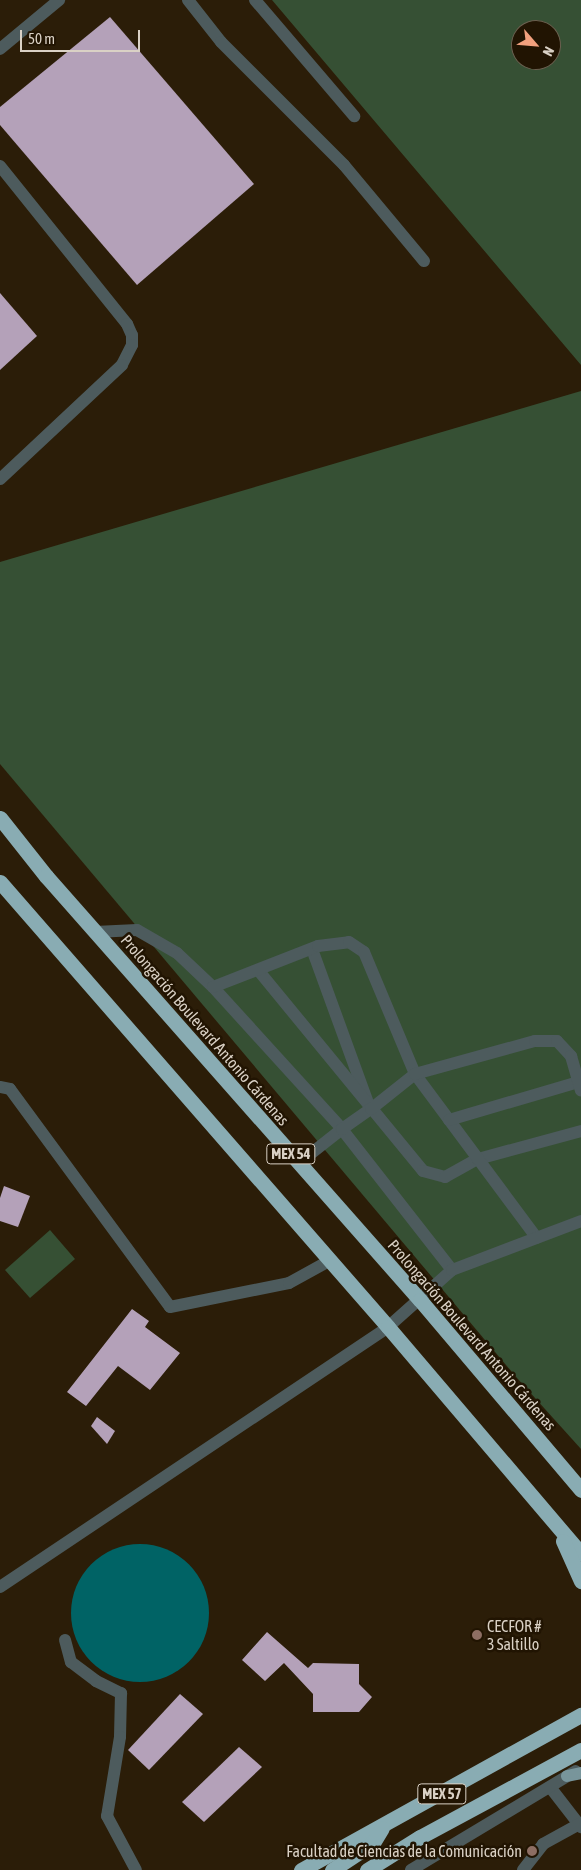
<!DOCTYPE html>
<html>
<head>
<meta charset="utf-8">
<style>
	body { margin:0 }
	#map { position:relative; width:581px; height:1870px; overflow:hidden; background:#2b1d08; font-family:"Asap Condensed",sans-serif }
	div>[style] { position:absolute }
	.green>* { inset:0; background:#365034 }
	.water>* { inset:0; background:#006365 }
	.round { border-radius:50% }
	.building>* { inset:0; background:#b4a1b9 }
	.minor>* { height:12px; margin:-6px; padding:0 6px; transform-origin:6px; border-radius:6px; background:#4d5b5d }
	.major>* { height:12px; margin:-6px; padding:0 6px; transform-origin:6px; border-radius:6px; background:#78959b }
	.highway>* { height:15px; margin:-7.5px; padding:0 7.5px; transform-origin:7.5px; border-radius:7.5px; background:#89acb3 }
	.dots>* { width:14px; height:14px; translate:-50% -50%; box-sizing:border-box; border:2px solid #211402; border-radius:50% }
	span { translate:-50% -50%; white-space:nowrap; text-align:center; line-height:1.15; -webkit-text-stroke:5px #211402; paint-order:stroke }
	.shield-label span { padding:1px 4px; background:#211402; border:1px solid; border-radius:4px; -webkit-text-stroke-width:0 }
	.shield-label { font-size:15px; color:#dad1c5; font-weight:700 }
	.street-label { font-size:16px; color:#dad1c5 }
	.poi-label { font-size:16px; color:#dad1c5 }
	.left { translate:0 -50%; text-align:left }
	.right { translate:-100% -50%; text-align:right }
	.north { position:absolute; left:511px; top:20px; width:50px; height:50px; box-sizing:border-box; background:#211402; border:1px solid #6b6050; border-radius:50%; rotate:117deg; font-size:14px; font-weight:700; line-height:20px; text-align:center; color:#dad1c5 }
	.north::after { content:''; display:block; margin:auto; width:18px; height:22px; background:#f2a17e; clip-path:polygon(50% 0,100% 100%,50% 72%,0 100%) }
	.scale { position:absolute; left:20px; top:30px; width:120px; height:22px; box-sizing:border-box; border:2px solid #dad1c5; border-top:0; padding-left:6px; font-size:15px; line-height:18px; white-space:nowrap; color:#dad1c5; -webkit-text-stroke:4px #211402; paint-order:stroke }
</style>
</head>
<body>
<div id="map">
	<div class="green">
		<i style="clip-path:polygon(evenodd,272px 0,581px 0,581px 365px,272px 0,521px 30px,551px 30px,551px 60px,521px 60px,521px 30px)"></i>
		<i style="clip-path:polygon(581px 391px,581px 1449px,517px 1378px,0 764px,0 562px)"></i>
		<i style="clip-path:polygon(50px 1230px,75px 1259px,30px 1298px,5px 1270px)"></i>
	</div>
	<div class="water">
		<i class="round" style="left:71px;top:1544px;width:138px;height:138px"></i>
	</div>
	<div class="building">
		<i style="clip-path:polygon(110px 17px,254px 184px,137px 285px,0 125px,0 107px)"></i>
		<i style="clip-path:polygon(0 293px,37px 336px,0 370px)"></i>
		<i style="clip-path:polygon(4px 1186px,30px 1196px,18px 1227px,0 1221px,0 1198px)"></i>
		<i style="clip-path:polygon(132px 1309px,149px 1321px,145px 1327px,180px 1353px,150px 1390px,118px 1366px,86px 1406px,67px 1392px)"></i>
		<i style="clip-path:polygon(97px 1417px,115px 1431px,107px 1444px,91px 1426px)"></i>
		<i style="clip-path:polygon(267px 1632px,308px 1668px,313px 1663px,359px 1664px,359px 1684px,372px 1697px,359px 1712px,313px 1712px,313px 1694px,284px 1663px,265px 1681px,242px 1660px)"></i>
		<i style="clip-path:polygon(180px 1694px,203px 1714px,149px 1770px,128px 1750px)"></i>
		<i style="clip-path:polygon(239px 1747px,262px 1767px,204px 1822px,182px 1802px)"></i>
	</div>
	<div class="minor">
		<i style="left:188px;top:0;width:53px;rotate:51.8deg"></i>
		<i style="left:221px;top:42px;width:174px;rotate:45deg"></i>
		<i style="left:344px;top:165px;width:125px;rotate:50.2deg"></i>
		<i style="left:255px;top:0;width:153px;rotate:49.5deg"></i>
		<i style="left:0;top:49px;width:77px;rotate:-39.7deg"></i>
		<i style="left:0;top:166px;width:203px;rotate:51.2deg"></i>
		<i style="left:127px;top:324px;width:12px;rotate:66deg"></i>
		<i style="left:132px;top:335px;width:10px;rotate:90deg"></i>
		<i style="left:132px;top:345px;width:22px;rotate:117deg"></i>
		<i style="left:122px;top:365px;width:167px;rotate:136.9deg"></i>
		<i style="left:95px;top:932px;width:42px;rotate:-2.7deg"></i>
		<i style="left:137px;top:930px;width:46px;rotate:29.9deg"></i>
		<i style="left:177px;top:953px;width:50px;rotate:43.4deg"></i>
		<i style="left:213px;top:987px;width:192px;rotate:47.7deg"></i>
		<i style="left:342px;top:1129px;width:55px;rotate:141.7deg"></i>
		<i style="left:312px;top:949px;width:161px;rotate:70deg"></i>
		<i style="left:258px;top:970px;width:260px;rotate:50.6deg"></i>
		<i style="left:423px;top:1171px;width:23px;rotate:15deg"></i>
		<i style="left:445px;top:1177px;width:38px;rotate:-29deg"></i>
		<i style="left:478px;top:1159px;width:107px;rotate:-15.2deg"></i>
		<i style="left:213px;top:987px;width:113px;rotate:-21.3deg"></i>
		<i style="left:318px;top:946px;width:31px;rotate:-7deg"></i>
		<i style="left:349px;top:942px;width:18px;rotate:34deg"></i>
		<i style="left:364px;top:952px;width:132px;rotate:67.3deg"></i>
		<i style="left:415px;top:1074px;width:204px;rotate:53.4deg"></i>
		<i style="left:0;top:1087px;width:10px;rotate:11deg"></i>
		<i style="left:10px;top:1089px;width:270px;rotate:53.7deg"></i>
		<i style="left:170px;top:1307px;width:121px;rotate:-11.4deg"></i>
		<i style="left:289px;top:1283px;width:46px;rotate:-28.8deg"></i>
		<i style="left:449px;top:1120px;width:134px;rotate:-16.4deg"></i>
		<i style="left:452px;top:1270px;width:179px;rotate:-128deg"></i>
		<i style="left:342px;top:1129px;width:35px;rotate:-35deg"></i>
		<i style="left:371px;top:1109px;width:56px;rotate:-38.5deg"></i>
		<i style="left:415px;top:1074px;width:124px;rotate:-15.4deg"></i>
		<i style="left:535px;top:1041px;width:22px"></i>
		<i style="left:557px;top:1041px;width:21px;rotate:47deg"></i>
		<i style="left:571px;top:1056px;width:36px;rotate:74deg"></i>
		<i style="left:0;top:1587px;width:467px;rotate:-33.8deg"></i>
		<i style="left:388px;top:1327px;width:86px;rotate:-41.7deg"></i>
		<i style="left:452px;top:1270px;width:138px;rotate:-20.8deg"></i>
		<i style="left:65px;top:1640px;width:23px;rotate:75deg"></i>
		<i style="left:71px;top:1662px;width:31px;rotate:37deg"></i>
		<i style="left:96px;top:1681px;width:28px;rotate:26deg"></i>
		<i style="left:121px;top:1693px;width:44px;rotate:91.3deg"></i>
		<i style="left:120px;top:1737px;width:80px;rotate:99.3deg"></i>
		<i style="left:107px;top:1816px;width:61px;rotate:61.8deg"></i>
		<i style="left:550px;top:1787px;width:51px;rotate:52.2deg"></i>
		<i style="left:411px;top:1870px;width:192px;rotate:-31deg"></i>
		<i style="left:523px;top:1870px;width:33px;rotate:-52deg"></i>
		<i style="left:543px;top:1844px;width:43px;rotate:-28.9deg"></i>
	</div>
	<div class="major">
		<i style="left:567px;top:1776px;width:14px;rotate:-12deg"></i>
	</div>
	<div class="highway">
		<i style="left:0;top:818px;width:74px;rotate:51.6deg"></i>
		<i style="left:46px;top:876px;width:565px;rotate:48.59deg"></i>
		<i style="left:420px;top:1300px;width:249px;rotate:49.7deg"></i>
		<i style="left:0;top:882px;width:590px;rotate:48.91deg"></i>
		<i style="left:388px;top:1327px;width:298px;rotate:49.6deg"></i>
		<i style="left:563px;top:1541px;width:44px;rotate:65.8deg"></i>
		<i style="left:301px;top:1870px;width:320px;rotate:-29deg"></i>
		<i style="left:332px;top:1870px;width:49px;rotate:-33.4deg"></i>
		<i style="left:373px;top:1843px;width:17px;rotate:-59deg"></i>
		<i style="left:367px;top:1870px;width:62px;rotate:-31.9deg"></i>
		<i style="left:420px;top:1837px;width:183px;rotate:-28.4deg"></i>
	</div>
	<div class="dots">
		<i style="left:477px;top:1635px;background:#8d6e63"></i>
		<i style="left:532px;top:1851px;background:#8d6e63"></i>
	</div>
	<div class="shield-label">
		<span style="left:291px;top:1154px">MEX 54</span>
		<span style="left:442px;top:1794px">MEX 57</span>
	</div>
	<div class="street-label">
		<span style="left:205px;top:1030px;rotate:49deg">Prolongación Boulevard Antonio Cárdenas</span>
		<span style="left:472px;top:1335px;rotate:49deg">Prolongación Boulevard Antonio Cárdenas</span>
	</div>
	<div class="poi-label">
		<span class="left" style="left:487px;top:1635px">CECFOR #<br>3 Saltillo</span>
		<span class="right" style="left:522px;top:1851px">Facultad de Ciencias de la Comunicación</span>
	</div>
	<div class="north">N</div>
	<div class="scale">50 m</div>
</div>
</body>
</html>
